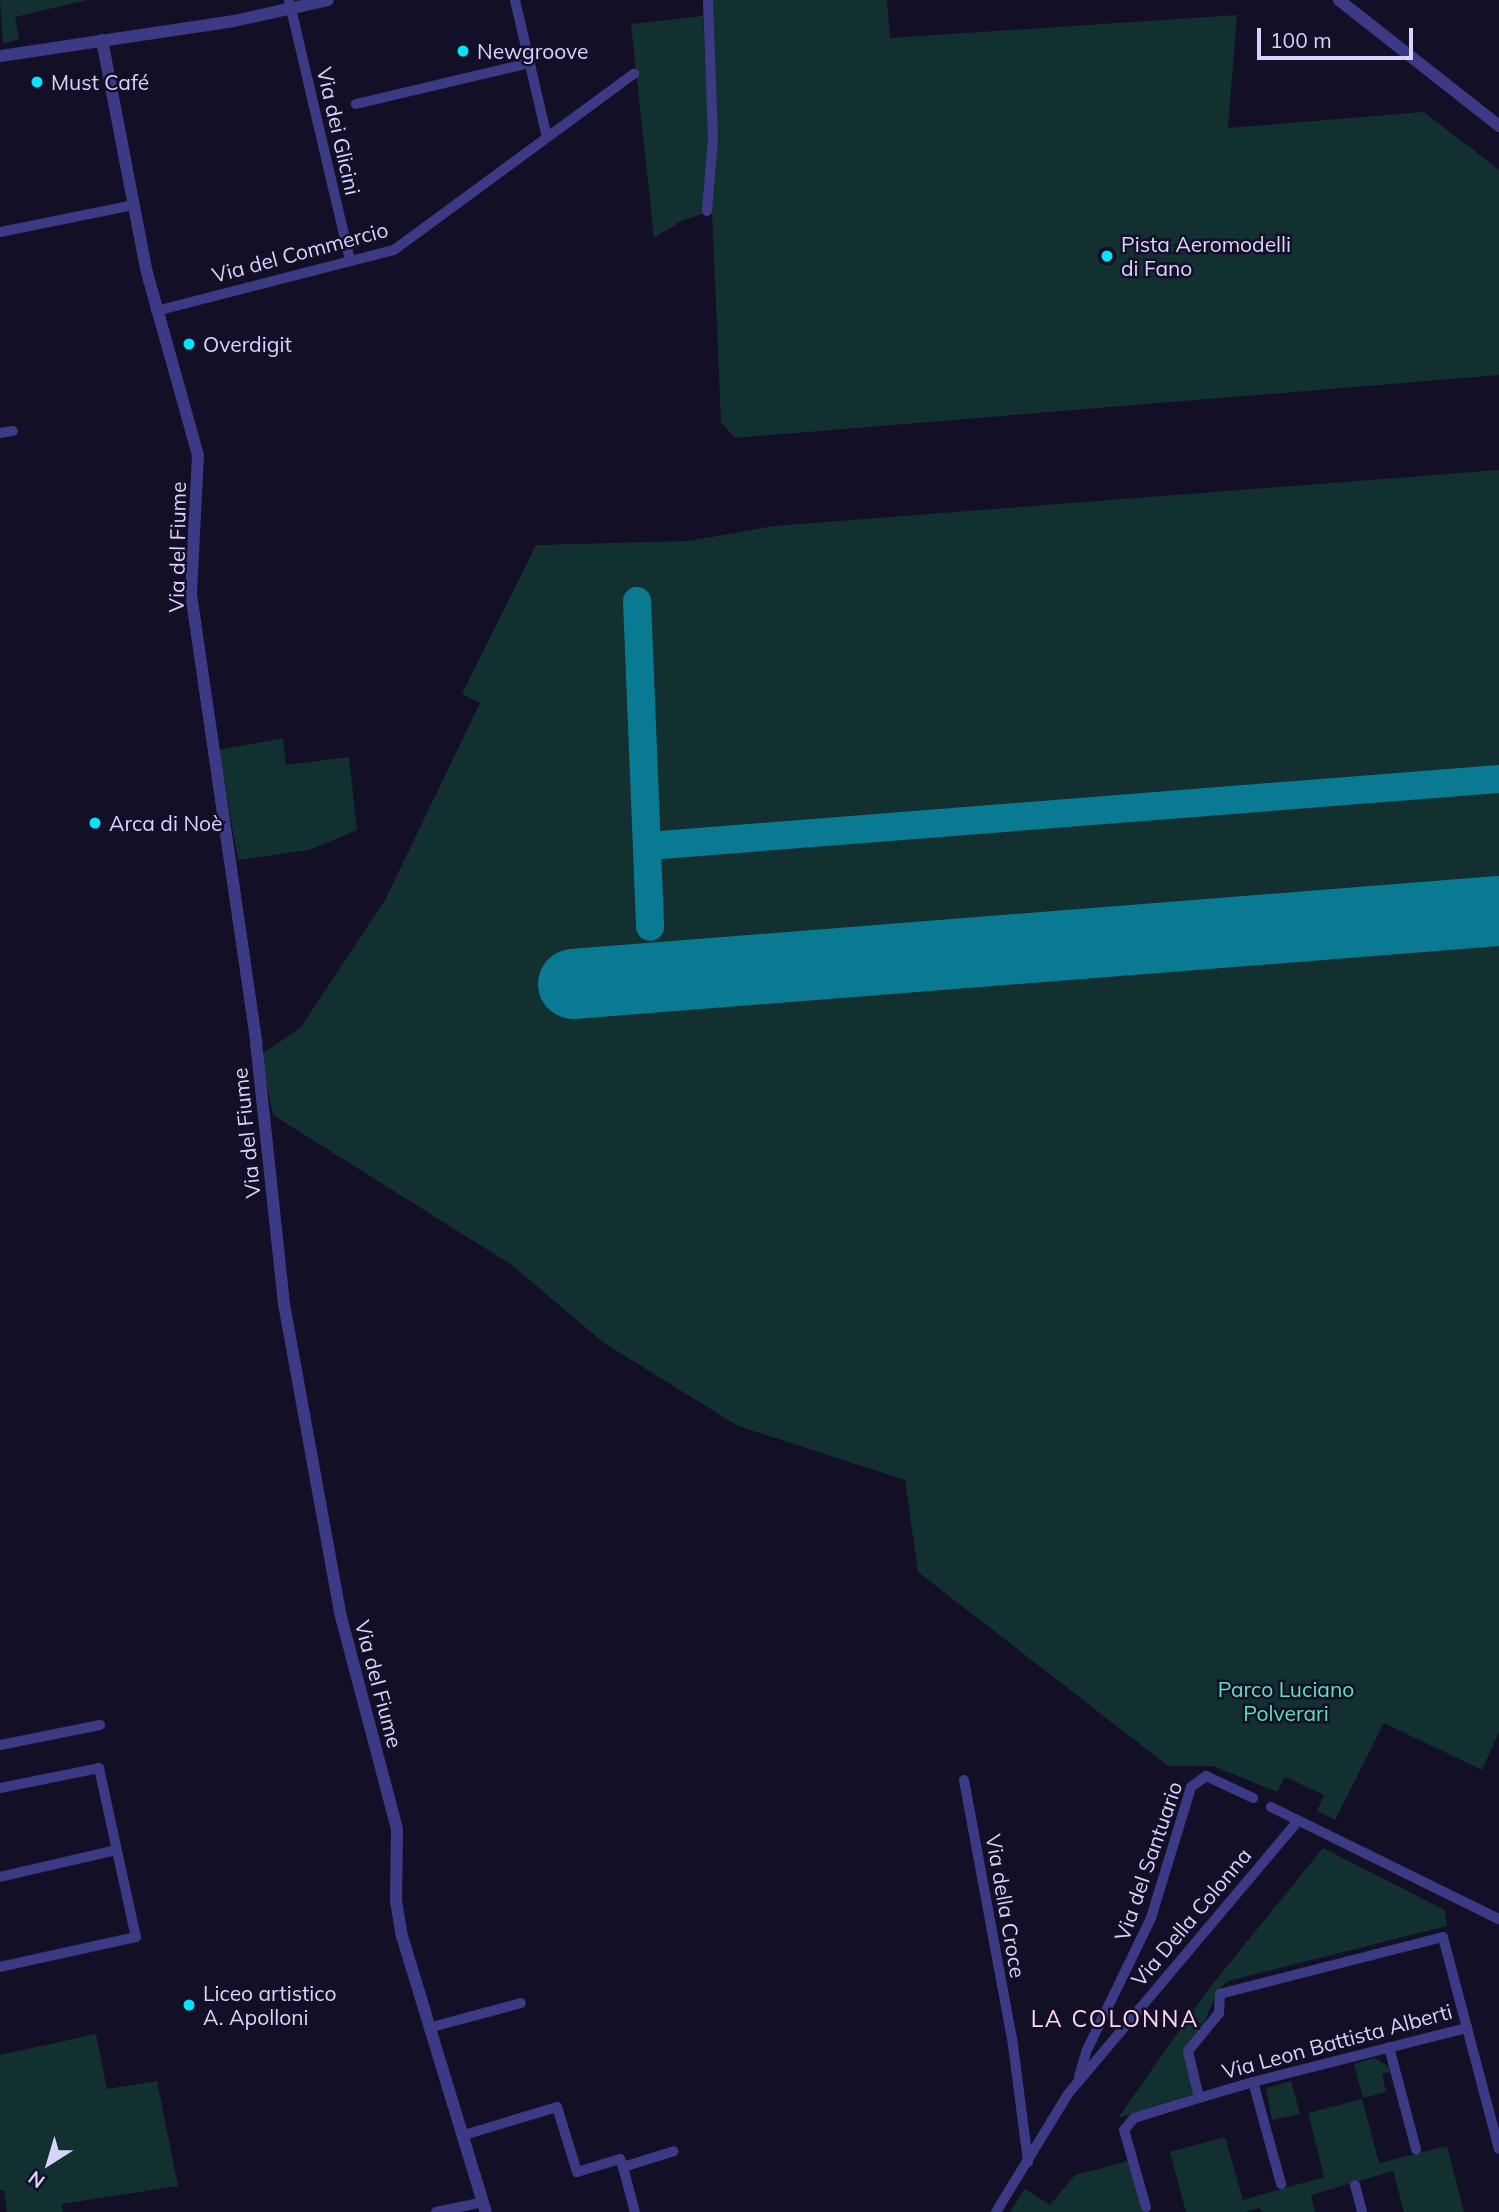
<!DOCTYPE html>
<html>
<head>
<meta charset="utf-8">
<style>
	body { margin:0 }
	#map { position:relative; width:1499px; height:2212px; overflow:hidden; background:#130f26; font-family:Mulish,sans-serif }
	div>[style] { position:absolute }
	.green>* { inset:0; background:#12302f }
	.taxiway>* { height:28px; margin:-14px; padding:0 14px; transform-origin:14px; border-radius:14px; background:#0a7a92 }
	.runway>* { height:70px; margin:-35px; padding:0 35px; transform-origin:35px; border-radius:35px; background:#0a7a92 }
	.minor>* { height:10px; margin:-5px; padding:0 5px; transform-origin:5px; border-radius:5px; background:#3d3a85 }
	.tertiary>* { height:12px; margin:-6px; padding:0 6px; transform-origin:6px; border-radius:6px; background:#3d3a85 }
	.dots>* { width:19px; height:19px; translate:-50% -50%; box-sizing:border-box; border:4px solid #130f26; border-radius:50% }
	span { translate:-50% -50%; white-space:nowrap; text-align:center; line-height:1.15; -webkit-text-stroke:5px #130f26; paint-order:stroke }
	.poi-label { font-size:21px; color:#d9d4ff }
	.left { translate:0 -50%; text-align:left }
	.street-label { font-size:21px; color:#d9d4ff }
	.park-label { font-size:21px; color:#5fe0c0 }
	.neighbourhood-label { font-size:23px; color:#ffd6f0; letter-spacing:2px }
	.north { position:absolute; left:14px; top:2128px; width:70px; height:70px; -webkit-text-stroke:5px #130f26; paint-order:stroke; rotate:217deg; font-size:19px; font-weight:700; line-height:28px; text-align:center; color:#d9d4ff }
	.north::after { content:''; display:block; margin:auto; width:24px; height:32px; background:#d9d4ff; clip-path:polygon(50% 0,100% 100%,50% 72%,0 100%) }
	.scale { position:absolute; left:1257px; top:28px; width:156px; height:32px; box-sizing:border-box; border:4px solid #d9d4ff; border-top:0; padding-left:9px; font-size:21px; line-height:24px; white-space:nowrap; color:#d9d4ff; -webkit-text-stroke:5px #130f26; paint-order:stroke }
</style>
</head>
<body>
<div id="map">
	<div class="green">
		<i style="clip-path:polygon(0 0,87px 0,15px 17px,19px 39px,3px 44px)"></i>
		<i style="clip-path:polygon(711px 0,887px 0,890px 38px,1237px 15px,1228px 128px,1424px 112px,1499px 170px,1499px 375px,735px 438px,721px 422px,712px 211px,681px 221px,654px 238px,631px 24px,703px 16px,712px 201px)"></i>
		<i style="clip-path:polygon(1499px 470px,1499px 1732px,1482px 1770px,1384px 1723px,1335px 1820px,1317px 1811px,1324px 1795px,1285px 1777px,1277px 1792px,1213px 1766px,1168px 1766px,918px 1572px,905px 1480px,738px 1426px,604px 1343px,513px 1266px,273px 1115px,261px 1055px,301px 1027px,385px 900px,480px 703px,462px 694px,536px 545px,689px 541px,774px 526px)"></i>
		<i style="clip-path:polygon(283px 738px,286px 765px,349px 757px,357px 830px,309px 850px,238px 860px,219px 750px)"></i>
		<i style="clip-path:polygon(1323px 1848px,1445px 1910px,1447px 1926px,1228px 1981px,1218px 1990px,1192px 2051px,1199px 2092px,1118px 2118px,1207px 1991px)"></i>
		<i style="clip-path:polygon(96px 2034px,107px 2089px,157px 2081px,178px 2186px,62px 2204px,63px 2212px,7px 2212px,4px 2190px,0 2191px,0 2055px)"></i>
		<i style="clip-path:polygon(1375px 2058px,1388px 2066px,1390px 2072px,1382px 2074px,1386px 2092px,1363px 2098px,1354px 2064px)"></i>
		<i style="clip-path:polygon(1291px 2081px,1300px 2114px,1272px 2120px,1266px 2088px)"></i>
		<i style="clip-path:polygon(1362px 2099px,1379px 2163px,1447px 2146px,1464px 2212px,1404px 2212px,1393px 2171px,1311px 2195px,1315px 2212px,1262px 2212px,1260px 2208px,1245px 2212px,1186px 2212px,1170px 2152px,1225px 2137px,1243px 2200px,1324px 2177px,1308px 2113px)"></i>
		<i style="clip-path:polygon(1129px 2161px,1144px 2212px,1010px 2212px,1025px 2189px,1050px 2205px,1075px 2175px)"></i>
	</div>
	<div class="taxiway">
		<i style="left:637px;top:601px;width:326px;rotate:87.7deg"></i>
		<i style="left:648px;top:846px;width:854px;rotate:-4.5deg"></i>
	</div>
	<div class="runway">
		<i style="left:573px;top:984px;width:929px;rotate:-4.51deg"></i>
	</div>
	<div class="minor">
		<i style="left:289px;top:0;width:268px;rotate:76.8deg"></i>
		<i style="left:515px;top:0;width:141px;rotate:76.9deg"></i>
		<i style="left:356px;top:104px;width:179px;rotate:-13.3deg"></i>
		<i style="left:707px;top:211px;width:73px;rotate:-85.3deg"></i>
		<i style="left:713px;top:138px;width:138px;rotate:-92.1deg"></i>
		<i style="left:0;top:232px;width:137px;rotate:-11.4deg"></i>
		<i style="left:156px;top:311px;width:246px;rotate:-14.4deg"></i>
		<i style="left:394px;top:250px;width:298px;rotate:-36.3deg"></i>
		<i style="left:0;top:433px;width:13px;rotate:-9deg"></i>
		<i style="left:0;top:1745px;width:102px;rotate:-11.3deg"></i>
		<i style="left:964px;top:1780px;width:262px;rotate:79.5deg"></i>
		<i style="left:1012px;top:2038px;width:125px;rotate:82.6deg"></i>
		<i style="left:0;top:1788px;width:101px;rotate:-11.4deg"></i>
		<i style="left:99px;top:1768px;width:173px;rotate:77.7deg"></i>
		<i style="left:136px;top:1937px;width:139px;rotate:167.6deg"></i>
		<i style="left:1271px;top:1807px;width:254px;rotate:26.2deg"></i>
		<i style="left:0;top:1877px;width:119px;rotate:-13.1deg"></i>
		<i style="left:432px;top:2027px;width:92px;rotate:-15.1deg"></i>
		<i style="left:1467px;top:2028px;width:125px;rotate:75.2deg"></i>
		<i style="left:1389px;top:2047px;width:106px;rotate:75.2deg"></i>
		<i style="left:1079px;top:2077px;width:26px;rotate:-74deg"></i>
		<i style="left:1086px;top:2052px;width:149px;rotate:-64.1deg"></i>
		<i style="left:1151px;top:1918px;width:137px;rotate:-73deg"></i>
		<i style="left:1191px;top:1787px;width:19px;rotate:-36deg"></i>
		<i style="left:1206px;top:1776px;width:52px;rotate:25.1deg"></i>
		<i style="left:1253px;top:2082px;width:106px;rotate:74.6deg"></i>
		<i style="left:464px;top:2135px;width:97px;rotate:-16.8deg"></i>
		<i style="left:557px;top:2107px;width:68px;rotate:72.9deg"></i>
		<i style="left:577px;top:2172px;width:45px;rotate:-16.8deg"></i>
		<i style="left:620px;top:2159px;width:9px;rotate:69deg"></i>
		<i style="left:623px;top:2167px;width:53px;rotate:-17.4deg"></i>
		<i style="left:623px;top:2167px;width:47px;rotate:75.1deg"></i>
		<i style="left:1355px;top:2185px;width:28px;rotate:75deg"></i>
		<i style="left:1146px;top:2207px;width:80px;rotate:-105.9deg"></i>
		<i style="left:1124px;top:2130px;width:16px;rotate:-50deg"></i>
		<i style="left:1134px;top:2118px;width:68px;rotate:-17.1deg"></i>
		<i style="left:1199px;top:2098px;width:56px;rotate:-16.5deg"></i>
		<i style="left:1253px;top:2082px;width:221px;rotate:-14.2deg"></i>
		<i style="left:1467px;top:2028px;width:94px;rotate:-104.8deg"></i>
		<i style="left:1443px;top:1937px;width:230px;rotate:165.7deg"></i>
		<i style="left:1220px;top:1994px;width:19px;rotate:93deg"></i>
		<i style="left:1219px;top:2013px;width:49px;rotate:129.2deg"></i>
		<i style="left:1188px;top:2051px;width:48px;rotate:76.8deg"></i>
		<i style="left:436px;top:2212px;width:48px;rotate:-12deg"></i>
		<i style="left:996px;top:2212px;width:138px;rotate:-58.6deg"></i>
		<i style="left:1068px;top:2094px;width:357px;rotate:-49.9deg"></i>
	</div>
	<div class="tertiary">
		<i style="left:1339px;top:0;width:204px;rotate:38.2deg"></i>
		<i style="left:102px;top:40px;width:233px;rotate:79.1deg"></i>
		<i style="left:146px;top:269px;width:193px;rotate:74.4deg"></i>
		<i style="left:198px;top:455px;width:139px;rotate:92.9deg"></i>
		<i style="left:191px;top:594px;width:453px;rotate:81.7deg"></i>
		<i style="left:256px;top:1042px;width:263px;rotate:83.9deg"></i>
		<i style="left:284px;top:1304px;width:314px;rotate:79.7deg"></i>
		<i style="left:340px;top:1613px;width:223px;rotate:75.2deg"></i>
		<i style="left:397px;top:1829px;width:71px;rotate:90.8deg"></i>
		<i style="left:396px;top:1900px;width:36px;rotate:81deg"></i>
		<i style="left:402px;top:1936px;width:288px;rotate:73.1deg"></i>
		<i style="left:0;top:56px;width:237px;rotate:-8.5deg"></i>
		<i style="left:234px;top:21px;width:96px;rotate:-12.6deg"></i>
	</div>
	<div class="dots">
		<i style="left:463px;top:51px;background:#00e5ff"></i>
		<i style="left:37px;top:82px;background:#00e5ff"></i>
		<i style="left:1107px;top:256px;background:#00e5ff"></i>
		<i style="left:189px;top:344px;background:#00e5ff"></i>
		<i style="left:95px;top:823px;background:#00e5ff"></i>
		<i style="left:189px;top:2005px;background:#00e5ff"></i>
	</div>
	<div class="poi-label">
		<span class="left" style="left:477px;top:51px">Newgroove</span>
		<span class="left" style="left:51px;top:82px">Must Café</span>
		<span class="left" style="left:1121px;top:256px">Pista Aeromodelli<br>di Fano</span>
		<span class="left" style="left:203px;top:344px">Overdigit</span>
		<span class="left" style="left:109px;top:823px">Arca di Noè</span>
		<span class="left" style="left:203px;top:2005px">Liceo artistico<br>A. Apolloni</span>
	</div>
	<div class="street-label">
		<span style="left:339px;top:131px;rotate:77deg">Via dei Glicini</span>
		<span style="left:300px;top:252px;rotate:-15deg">Via del Commercio</span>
		<span style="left:177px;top:547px;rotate:-89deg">Via del Fiume</span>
		<span style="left:246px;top:1133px;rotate:-96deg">Via del Fiume</span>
		<span style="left:379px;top:1684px;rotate:75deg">Via del Fiume</span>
		<span style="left:1148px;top:1861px;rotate:-71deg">Via del Santuario</span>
		<span style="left:1006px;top:1906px;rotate:80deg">Via della Croce</span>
		<span style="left:1191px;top:1917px;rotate:-50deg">Via Della Colonna</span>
		<span style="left:1337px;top:2041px;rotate:-15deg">Via Leon Battista Alberti</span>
	</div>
	<div class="park-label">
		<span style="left:1286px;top:1701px">Parco Luciano<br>Polverari</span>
	</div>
	<div class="neighbourhood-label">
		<span style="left:1115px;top:2019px">LA COLONNA</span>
	</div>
	<div class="north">N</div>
	<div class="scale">100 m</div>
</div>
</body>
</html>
